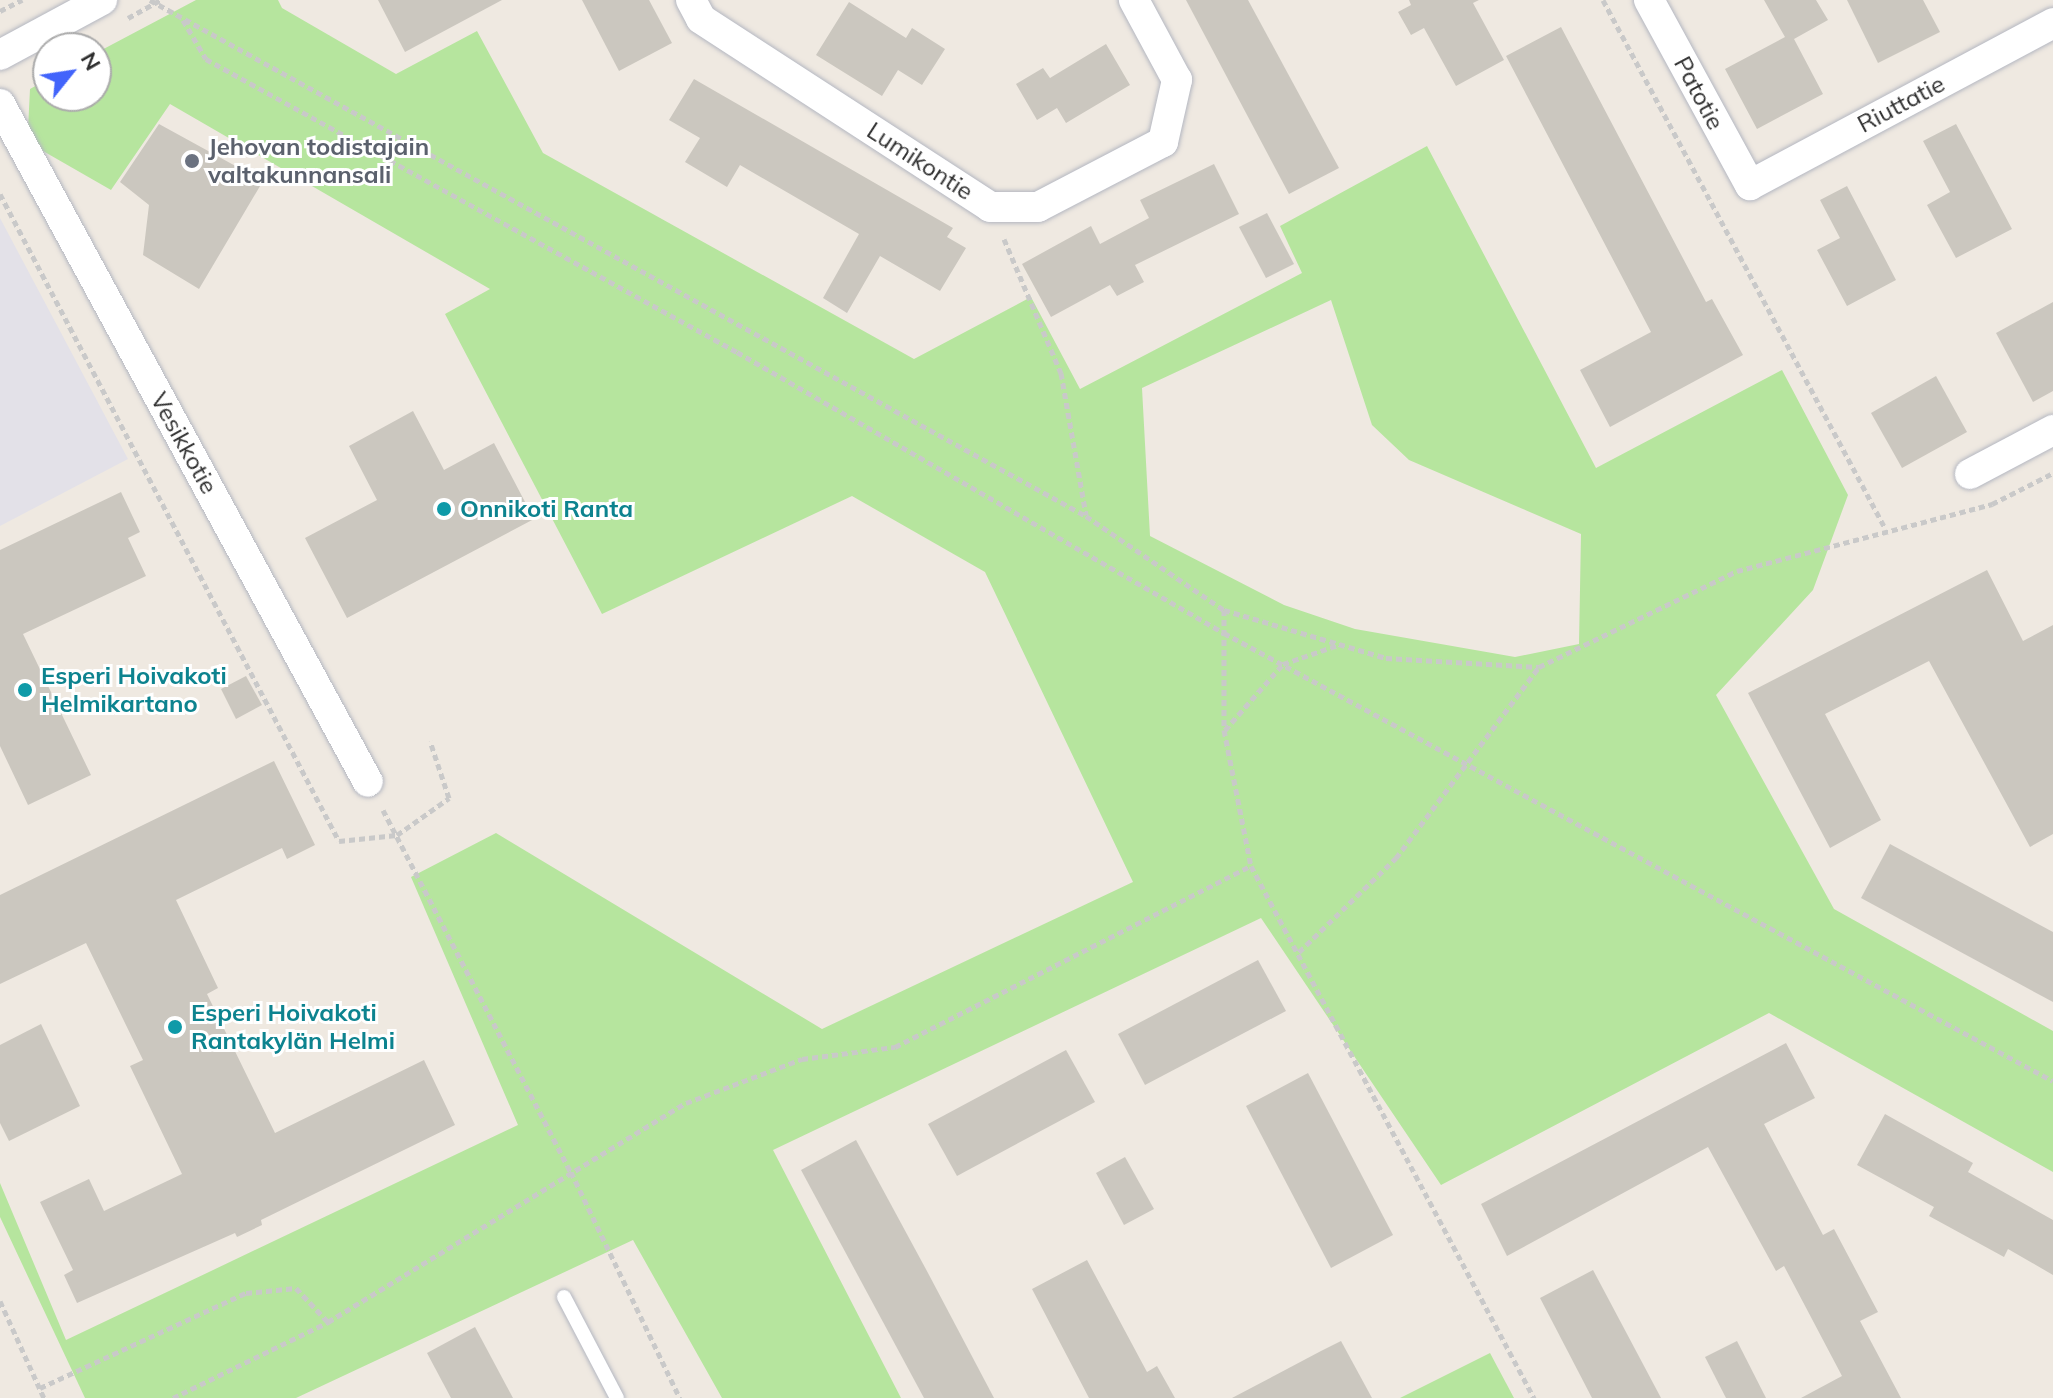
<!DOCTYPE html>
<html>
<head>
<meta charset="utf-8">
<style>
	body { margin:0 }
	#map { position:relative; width:2053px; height:1398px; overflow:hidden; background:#efe9e1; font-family:Mulish,sans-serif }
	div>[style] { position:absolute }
	.industrial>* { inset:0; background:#e3e1e8 }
	.green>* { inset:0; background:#b6e59e }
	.building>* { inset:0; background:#cbc7bf }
	.path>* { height:5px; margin-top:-2.5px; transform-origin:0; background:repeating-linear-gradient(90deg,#c9c9c9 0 6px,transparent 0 10px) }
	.roads { filter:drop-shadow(0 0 2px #b4b7c1) drop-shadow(0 0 2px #b4b7c1) }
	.service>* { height:14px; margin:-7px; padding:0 7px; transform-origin:7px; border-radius:7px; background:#fff }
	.minor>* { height:30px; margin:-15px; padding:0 15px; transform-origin:15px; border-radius:15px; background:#fff }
	.dots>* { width:22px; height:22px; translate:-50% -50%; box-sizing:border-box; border:4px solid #fff; border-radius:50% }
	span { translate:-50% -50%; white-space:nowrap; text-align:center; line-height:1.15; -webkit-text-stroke:6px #fff; paint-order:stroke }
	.street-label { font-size:24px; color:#2e2e2e }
	.worship-label { font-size:24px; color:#5b616d; font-weight:700 }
	.left { translate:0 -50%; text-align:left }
	.culture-label { font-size:24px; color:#0d838f; font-weight:700 }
	.north { position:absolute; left:32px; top:32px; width:80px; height:80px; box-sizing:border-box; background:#fff; border:2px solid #ababab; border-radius:50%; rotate:60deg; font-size:22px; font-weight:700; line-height:32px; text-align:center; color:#2e2e2e }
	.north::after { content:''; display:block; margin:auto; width:28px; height:36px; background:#4264fb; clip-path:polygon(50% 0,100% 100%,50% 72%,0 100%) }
</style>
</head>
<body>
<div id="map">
	<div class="industrial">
		<i style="clip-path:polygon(0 218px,128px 459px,0 526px)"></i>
	</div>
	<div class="green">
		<i style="clip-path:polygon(evenodd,196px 0,278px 0,282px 8px,396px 74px,477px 31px,543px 153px,914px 359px,1031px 297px,1080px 389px,1302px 273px,1280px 226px,1427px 146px,1596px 468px,1782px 370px,1848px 495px,1813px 590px,1716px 695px,1834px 909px,2053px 1031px,2053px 1172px,1769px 1013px,1441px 1185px,1261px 918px,773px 1150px,901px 1398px,722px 1398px,633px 1240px,296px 1398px,85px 1398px,0 1217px,0 1183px,66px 1340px,518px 1125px,411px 877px,496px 833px,822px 1029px,1133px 882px,985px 572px,852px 496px,602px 614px,445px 314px,490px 289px,170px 104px,111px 190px,43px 151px,28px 129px,30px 89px,48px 79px,48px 96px,96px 96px,96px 53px,196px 0,1331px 300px,1372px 425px,1409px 460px,1581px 534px,1579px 644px,1515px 657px,1355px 629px,1284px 605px,1150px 536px,1142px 388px,1331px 300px)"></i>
		<i style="clip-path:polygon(1490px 1353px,1514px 1398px,1400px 1398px)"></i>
	</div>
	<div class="building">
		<i style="clip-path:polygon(378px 0,502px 0,405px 52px)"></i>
		<i style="clip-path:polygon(582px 0,649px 0,672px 43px,619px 71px)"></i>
		<i style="clip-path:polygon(1186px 0,1248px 0,1339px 168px,1289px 194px)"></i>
		<i style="clip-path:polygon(1409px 0,1479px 0,1473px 3px,1504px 60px,1456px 86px,1424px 28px,1411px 35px,1398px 12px,1411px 5px)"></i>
		<i style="clip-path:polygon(1764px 0,1816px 0,1828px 20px,1794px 39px,1823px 94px,1757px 129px,1725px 69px,1785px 37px)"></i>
		<i style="clip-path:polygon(1847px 0,1923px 0,1940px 32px,1878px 63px)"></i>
		<i style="clip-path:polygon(849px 2px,906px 38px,912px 28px,945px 49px,922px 85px,898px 70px,882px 96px,816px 55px)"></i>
		<i style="clip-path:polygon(1561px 27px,1706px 302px,1712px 299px,1743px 355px,1610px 427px,1580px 370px,1651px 332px,1506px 56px)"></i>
		<i style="clip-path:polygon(1106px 44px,1130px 85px,1066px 123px,1057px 108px,1037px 120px,1016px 84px,1043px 68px,1050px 78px)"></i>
		<i style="clip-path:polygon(694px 79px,953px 228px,947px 237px,966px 248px,940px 291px,880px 256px,847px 313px,823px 298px,859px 234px,740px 165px,727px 187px,685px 162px,700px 138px,669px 120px)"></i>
		<i style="clip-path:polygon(159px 124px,263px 181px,199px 289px,143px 255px,149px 205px,120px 182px)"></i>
		<i style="clip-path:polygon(1956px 124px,2012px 229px,1956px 258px,1927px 205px,1950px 192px,1923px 141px)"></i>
		<i style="clip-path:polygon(1214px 164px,1239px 214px,1135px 265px,1144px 282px,1117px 296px,1110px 285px,1051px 317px,1022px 264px,1091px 226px,1100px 244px,1149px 218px,1140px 200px)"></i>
		<i style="clip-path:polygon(1847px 186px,1896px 280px,1847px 306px,1817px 250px,1840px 238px,1820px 200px)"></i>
		<i style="clip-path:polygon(1267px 213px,1294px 264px,1266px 278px,1239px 227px)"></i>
		<i style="clip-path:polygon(2053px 302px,2053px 391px,2033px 402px,1996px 333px)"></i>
		<i style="clip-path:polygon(1936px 376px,1967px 432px,1902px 468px,1871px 413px)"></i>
		<i style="clip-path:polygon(413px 411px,444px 470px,494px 443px,534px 519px,347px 618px,305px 538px,377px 500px,349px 446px)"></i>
		<i style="clip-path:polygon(121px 492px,140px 532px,128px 538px,146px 576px,23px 634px,91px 775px,28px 805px,0 746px,0 550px)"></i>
		<i style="clip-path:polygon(1987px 570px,2023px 641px,2053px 625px,2053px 834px,2030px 847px,1929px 661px,1825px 714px,1881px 820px,1830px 848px,1748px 693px)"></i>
		<i style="clip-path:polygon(246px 676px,262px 705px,236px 719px,221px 689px)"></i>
		<i style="clip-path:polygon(274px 761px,315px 845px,287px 859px,282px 848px,176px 900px,218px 988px,207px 994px,275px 1133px,424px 1060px,455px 1125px,261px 1220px,262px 1225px,237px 1237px,235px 1233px,77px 1303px,64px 1275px,73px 1270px,40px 1202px,89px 1179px,104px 1211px,182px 1174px,130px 1066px,143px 1060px,86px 943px,0 984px,0 895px)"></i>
		<i style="clip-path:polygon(1890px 844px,2053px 932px,2053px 1002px,1861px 898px)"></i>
		<i style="clip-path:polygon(1258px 960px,1286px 1011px,1145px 1085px,1118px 1034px)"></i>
		<i style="clip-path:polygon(41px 1024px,80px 1106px,9px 1141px,0 1123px,0 1045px)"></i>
		<i style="clip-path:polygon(1786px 1043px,1815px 1098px,1764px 1124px,1823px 1235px,1834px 1229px,1878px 1312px,1860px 1321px,1901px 1398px,1801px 1398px,1842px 1376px,1784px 1266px,1776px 1271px,1708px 1147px,1507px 1256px,1481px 1204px)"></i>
		<i style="clip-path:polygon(1066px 1050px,1095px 1102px,957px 1176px,928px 1124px)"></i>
		<i style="clip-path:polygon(1308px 1073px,1393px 1235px,1331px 1268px,1246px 1106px)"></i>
		<i style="clip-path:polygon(1885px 1114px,1973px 1163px,1968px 1172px,2053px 1220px,2053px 1275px,2008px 1249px,2004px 1257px,1929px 1216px,1934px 1207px,1857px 1165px)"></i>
		<i style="clip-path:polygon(856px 1140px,928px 1273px,994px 1398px,924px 1398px,801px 1170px)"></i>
		<i style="clip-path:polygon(1125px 1157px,1154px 1209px,1124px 1225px,1096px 1173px)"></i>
		<i style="clip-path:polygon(1087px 1260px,1147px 1372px,1157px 1366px,1175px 1398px,1089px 1398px,1032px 1289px)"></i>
		<i style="clip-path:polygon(1593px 1270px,1661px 1398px,1592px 1398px,1540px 1298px)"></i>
		<i style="clip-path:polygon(475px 1327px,513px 1398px,451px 1398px,427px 1353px)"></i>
		<i style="clip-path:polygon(1341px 1341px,1372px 1398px,1232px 1398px,1321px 1351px)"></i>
		<i style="clip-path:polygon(1737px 1341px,1766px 1398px,1726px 1398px,1705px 1357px)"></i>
	</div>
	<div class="path">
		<i style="left:150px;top:0;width:1069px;rotate:28.87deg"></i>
		<i style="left:1086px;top:516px;width:167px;rotate:34.3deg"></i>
		<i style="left:1224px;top:610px;width:169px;rotate:16.5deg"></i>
		<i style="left:1386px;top:658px;width:153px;rotate:3.4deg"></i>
		<i style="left:1539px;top:667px;width:220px;rotate:-25.9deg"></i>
		<i style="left:1737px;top:571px;width:264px;rotate:-14.7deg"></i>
		<i style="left:1992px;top:504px;width:68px;rotate:-26.9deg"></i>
		<i style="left:1603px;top:0;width:599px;rotate:61.89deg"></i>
		<i style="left:0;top:11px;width:25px;rotate:-27deg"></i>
		<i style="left:128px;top:18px;width:38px;rotate:-29deg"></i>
		<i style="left:183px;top:20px;width:45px;rotate:59.5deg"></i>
		<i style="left:206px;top:59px;width:606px;rotate:28.89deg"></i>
		<i style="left:737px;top:352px;width:562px;rotate:29.99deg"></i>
		<i style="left:1224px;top:633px;width:942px;rotate:28.39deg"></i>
		<i style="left:0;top:194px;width:730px;rotate:62.35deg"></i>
		<i style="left:339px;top:841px;width:58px;rotate:-5.9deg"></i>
		<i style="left:397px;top:835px;width:64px;rotate:-35.4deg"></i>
		<i style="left:449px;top:798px;width:60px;rotate:-108.4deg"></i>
		<i style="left:1004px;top:239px;width:146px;rotate:67deg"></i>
		<i style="left:1061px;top:373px;width:144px;rotate:80deg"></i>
		<i style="left:1224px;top:610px;width:120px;rotate:90deg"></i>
		<i style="left:1224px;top:730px;width:139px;rotate:78.8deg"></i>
		<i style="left:1251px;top:866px;width:603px;rotate:61.99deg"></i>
		<i style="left:1225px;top:730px;width:88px;rotate:-48.7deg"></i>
		<i style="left:1283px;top:664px;width:58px;rotate:-19.1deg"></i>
		<i style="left:383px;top:810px;width:408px;rotate:62.6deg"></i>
		<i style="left:571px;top:1172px;width:251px;rotate:64.3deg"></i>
		<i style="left:1299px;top:952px;width:135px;rotate:-44.1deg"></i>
		<i style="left:1396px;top:858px;width:237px;rotate:-53.2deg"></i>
		<i style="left:0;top:1301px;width:107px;rotate:65.6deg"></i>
		<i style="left:40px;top:1388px;width:227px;rotate:-24.8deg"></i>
		<i style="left:246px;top:1293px;width:50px;rotate:-5.7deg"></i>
		<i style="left:296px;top:1288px;width:47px;rotate:46.7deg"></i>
		<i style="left:173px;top:1398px;width:173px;rotate:-26.1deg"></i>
		<i style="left:328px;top:1322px;width:420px;rotate:-31.5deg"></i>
		<i style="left:686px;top:1103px;width:124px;rotate:-20.8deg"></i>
		<i style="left:802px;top:1059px;width:94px;rotate:-7.4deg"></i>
		<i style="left:895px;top:1047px;width:399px;rotate:-27deg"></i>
	</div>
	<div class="roads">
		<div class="service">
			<i style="left:564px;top:1297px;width:114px;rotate:62.3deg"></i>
		</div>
		<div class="minor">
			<i style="left:691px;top:0;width:21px;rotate:62deg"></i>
			<i style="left:701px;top:19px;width:345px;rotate:33deg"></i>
			<i style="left:990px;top:207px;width:48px"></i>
			<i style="left:1038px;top:207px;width:141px;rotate:-27.5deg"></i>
			<i style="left:1163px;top:142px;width:64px;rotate:-77.3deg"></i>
			<i style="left:1177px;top:80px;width:91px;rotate:-118.3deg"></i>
			<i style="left:1649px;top:0;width:211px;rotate:61.4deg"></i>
			<i style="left:1750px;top:185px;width:344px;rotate:-28.1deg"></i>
			<i style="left:0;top:55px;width:116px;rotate:-28.3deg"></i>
			<i style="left:0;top:104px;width:771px;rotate:61.51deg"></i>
			<i style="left:1970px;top:474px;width:94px;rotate:-27.9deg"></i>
		</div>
	</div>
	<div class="dots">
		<i style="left:192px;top:161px;background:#6b7280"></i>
		<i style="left:444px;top:509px;background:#0f9aa8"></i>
		<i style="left:25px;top:690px;background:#0f9aa8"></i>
		<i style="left:175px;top:1027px;background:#0f9aa8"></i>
	</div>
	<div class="street-label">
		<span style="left:1699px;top:93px;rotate:62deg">Patotie</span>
		<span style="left:1901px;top:104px;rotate:-28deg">Riuttatie</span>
		<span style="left:920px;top:161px;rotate:33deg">Lumikontie</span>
		<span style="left:184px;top:443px;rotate:61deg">Vesikkotie</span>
	</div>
	<div class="worship-label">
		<span class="left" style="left:208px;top:161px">Jehovan todistajain<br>valtakunnansali</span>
	</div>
	<div class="culture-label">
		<span class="left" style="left:460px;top:509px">Onnikoti Ranta</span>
		<span class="left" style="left:41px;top:690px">Esperi Hoivakoti<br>Helmikartano</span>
		<span class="left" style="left:191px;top:1027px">Esperi Hoivakoti<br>Rantakylän Helmi</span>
	</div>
	<div class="north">N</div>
</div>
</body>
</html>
